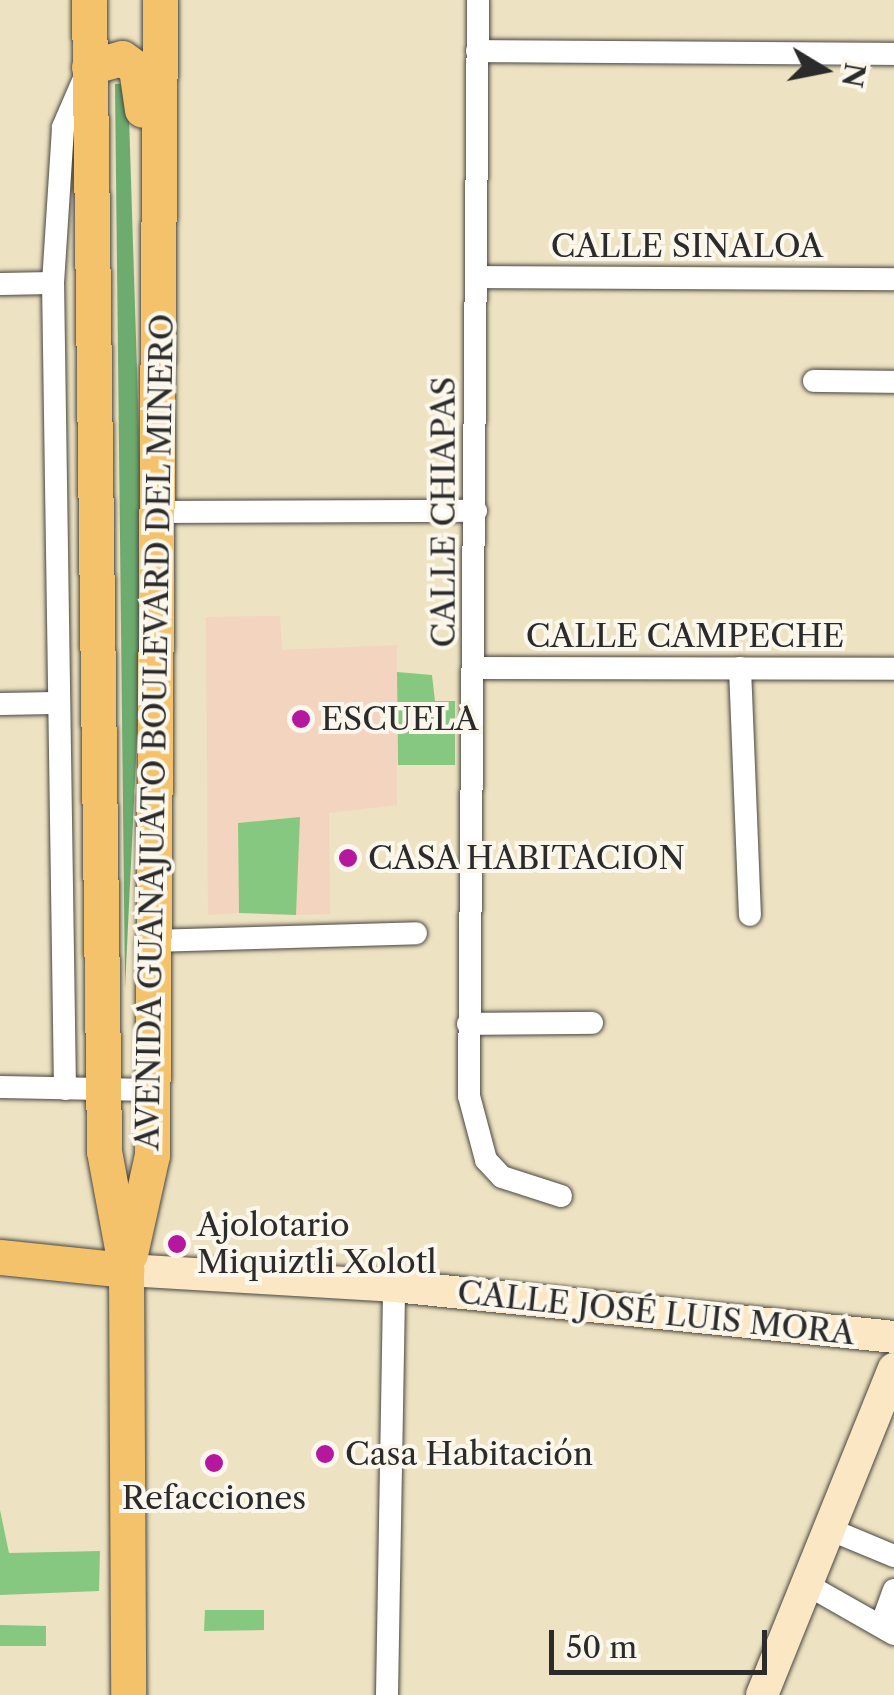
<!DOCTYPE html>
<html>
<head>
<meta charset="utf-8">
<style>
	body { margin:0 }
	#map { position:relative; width:894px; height:1695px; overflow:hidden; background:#ede2c1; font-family:"Libre Caslon Text",serif }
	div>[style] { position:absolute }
	.built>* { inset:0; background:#f3d4be }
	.green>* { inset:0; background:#87c880 }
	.forest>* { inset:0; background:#6dac6e }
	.roads { filter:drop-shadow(0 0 2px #484642) drop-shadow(0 0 2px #484642) }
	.street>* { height:22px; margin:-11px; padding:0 11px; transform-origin:11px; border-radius:11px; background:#fff }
	.secondary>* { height:32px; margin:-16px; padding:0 16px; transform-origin:16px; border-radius:16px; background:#fbe7c3 }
	.primary>* { height:35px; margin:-17.5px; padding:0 17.5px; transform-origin:17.5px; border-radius:17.5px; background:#f4c26a }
	.dots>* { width:28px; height:28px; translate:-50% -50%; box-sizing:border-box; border:5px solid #fbf7ec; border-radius:50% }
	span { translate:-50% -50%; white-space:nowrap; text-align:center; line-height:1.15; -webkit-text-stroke:8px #fbf7ec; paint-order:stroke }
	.street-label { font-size:32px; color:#2b2b2b }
	.poi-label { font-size:32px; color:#2b2b2b }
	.left { translate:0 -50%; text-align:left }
	.north { position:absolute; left:774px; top:20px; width:100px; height:100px; -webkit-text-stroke:8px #fbf7ec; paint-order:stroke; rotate:100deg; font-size:28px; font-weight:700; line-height:40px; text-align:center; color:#2b2b2b }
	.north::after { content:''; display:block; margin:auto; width:35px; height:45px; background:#2b2b2b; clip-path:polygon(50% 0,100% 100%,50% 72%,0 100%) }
	.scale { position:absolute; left:549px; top:1630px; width:218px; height:45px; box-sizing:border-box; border:5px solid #2b2b2b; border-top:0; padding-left:12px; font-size:30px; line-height:35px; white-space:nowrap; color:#2b2b2b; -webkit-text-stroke:8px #fbf7ec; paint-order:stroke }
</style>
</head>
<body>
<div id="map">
	<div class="built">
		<i style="clip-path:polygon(280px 616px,282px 650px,397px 645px,397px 805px,329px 813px,330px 914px,296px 915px,299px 817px,238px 823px,239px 913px,208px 915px,206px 617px)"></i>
	</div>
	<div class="green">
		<i style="clip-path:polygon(397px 672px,432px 675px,435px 701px,455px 701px,455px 765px,398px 765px)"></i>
		<i style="clip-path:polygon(300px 817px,296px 915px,239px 913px,238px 823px)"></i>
		<i style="clip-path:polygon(0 1510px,9px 1553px,100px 1551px,99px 1591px,0 1595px)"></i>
		<i style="clip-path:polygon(205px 1610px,264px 1610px,264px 1630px,204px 1631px)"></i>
		<i style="clip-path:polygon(0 1625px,46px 1626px,46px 1646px,0 1646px)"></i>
	</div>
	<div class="forest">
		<i style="clip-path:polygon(115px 84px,125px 84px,129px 117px,144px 592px,125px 988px)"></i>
	</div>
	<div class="roads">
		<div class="street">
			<i style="left:478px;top:0;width:1096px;rotate:90.47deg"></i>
			<i style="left:469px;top:1096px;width:66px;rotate:75.1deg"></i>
			<i style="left:486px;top:1160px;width:23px;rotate:47deg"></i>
			<i style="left:502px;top:1177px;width:62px;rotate:17.9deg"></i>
			<i style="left:477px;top:51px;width:417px;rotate:0.4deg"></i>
			<i style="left:479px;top:277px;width:415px;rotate:0.3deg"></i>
			<i style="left:0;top:284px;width:53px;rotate:-1.1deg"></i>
			<i style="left:814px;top:381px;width:80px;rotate:0.7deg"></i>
			<i style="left:163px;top:512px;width:313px;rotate:-0.2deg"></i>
			<i style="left:476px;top:668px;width:418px;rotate:0.1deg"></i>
			<i style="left:740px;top:668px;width:247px;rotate:87.7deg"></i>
			<i style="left:0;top:704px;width:56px;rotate:-1deg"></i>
			<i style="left:154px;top:941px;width:262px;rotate:-1.7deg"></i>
			<i style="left:468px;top:1024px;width:124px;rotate:-0.5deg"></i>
			<i style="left:0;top:1087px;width:152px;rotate:1.1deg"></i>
			<i style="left:65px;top:1089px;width:806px;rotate:-90.85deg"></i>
			<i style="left:53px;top:283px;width:156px;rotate:-86.3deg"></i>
			<i style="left:63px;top:127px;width:65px;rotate:-66.6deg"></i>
			<i style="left:829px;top:1529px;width:70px;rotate:22.6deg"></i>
			<i style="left:806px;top:1584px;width:101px;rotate:29.6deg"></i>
			<i style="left:883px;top:1620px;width:32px;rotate:-70deg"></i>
			<i style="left:387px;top:1695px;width:409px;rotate:-89deg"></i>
		</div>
		<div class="secondary">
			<i style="left:126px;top:1270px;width:268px;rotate:3.4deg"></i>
			<i style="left:394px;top:1286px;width:503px;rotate:5.82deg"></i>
			<i style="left:762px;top:1695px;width:352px;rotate:-68deg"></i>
		</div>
		<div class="primary">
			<i style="left:89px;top:0;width:1151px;rotate:89.25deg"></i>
			<i style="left:104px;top:1151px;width:121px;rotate:79.5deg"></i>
			<i style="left:126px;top:1270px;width:425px;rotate:89.7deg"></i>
			<i style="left:89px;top:67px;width:34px;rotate:-15deg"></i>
			<i style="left:122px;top:58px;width:17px;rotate:36deg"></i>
			<i style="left:136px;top:68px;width:42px;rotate:81.9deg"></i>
			<i style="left:130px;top:1254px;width:101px;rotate:-77.5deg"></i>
			<i style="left:152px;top:1155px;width:1155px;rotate:-89.6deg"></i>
			<i style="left:0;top:1257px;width:127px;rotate:5.9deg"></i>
		</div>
	</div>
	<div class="dots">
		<i style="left:301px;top:719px;background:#b5179e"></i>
		<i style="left:348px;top:858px;background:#b5179e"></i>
		<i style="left:177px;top:1244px;background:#b5179e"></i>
		<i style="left:325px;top:1454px;background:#b5179e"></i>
		<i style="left:214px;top:1463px;background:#b5179e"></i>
	</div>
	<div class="street-label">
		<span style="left:687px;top:246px">CALLE SINALOA</span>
		<span style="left:444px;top:512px;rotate:-90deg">CALLE CHIAPAS</span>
		<span style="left:685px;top:636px">CALLE CAMPECHE</span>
		<span style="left:155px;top:732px;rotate:-89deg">AVENIDA GUANAJUATO BOULEVARD DEL MINERO</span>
		<span style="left:656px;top:1313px;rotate:6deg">CALLE JOSÉ LUIS MORA</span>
	</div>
	<div class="poi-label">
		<span class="left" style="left:321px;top:719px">ESCUELA</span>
		<span class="left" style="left:368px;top:858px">CASA HABITACION</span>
		<span class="left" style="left:197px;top:1244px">Ajolotario<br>Miquiztli Xolotl</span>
		<span class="left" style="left:345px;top:1454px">Casa Habitación</span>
		<span style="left:214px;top:1498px">Refacciones</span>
	</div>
	<div class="north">N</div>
	<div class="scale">50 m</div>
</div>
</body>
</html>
